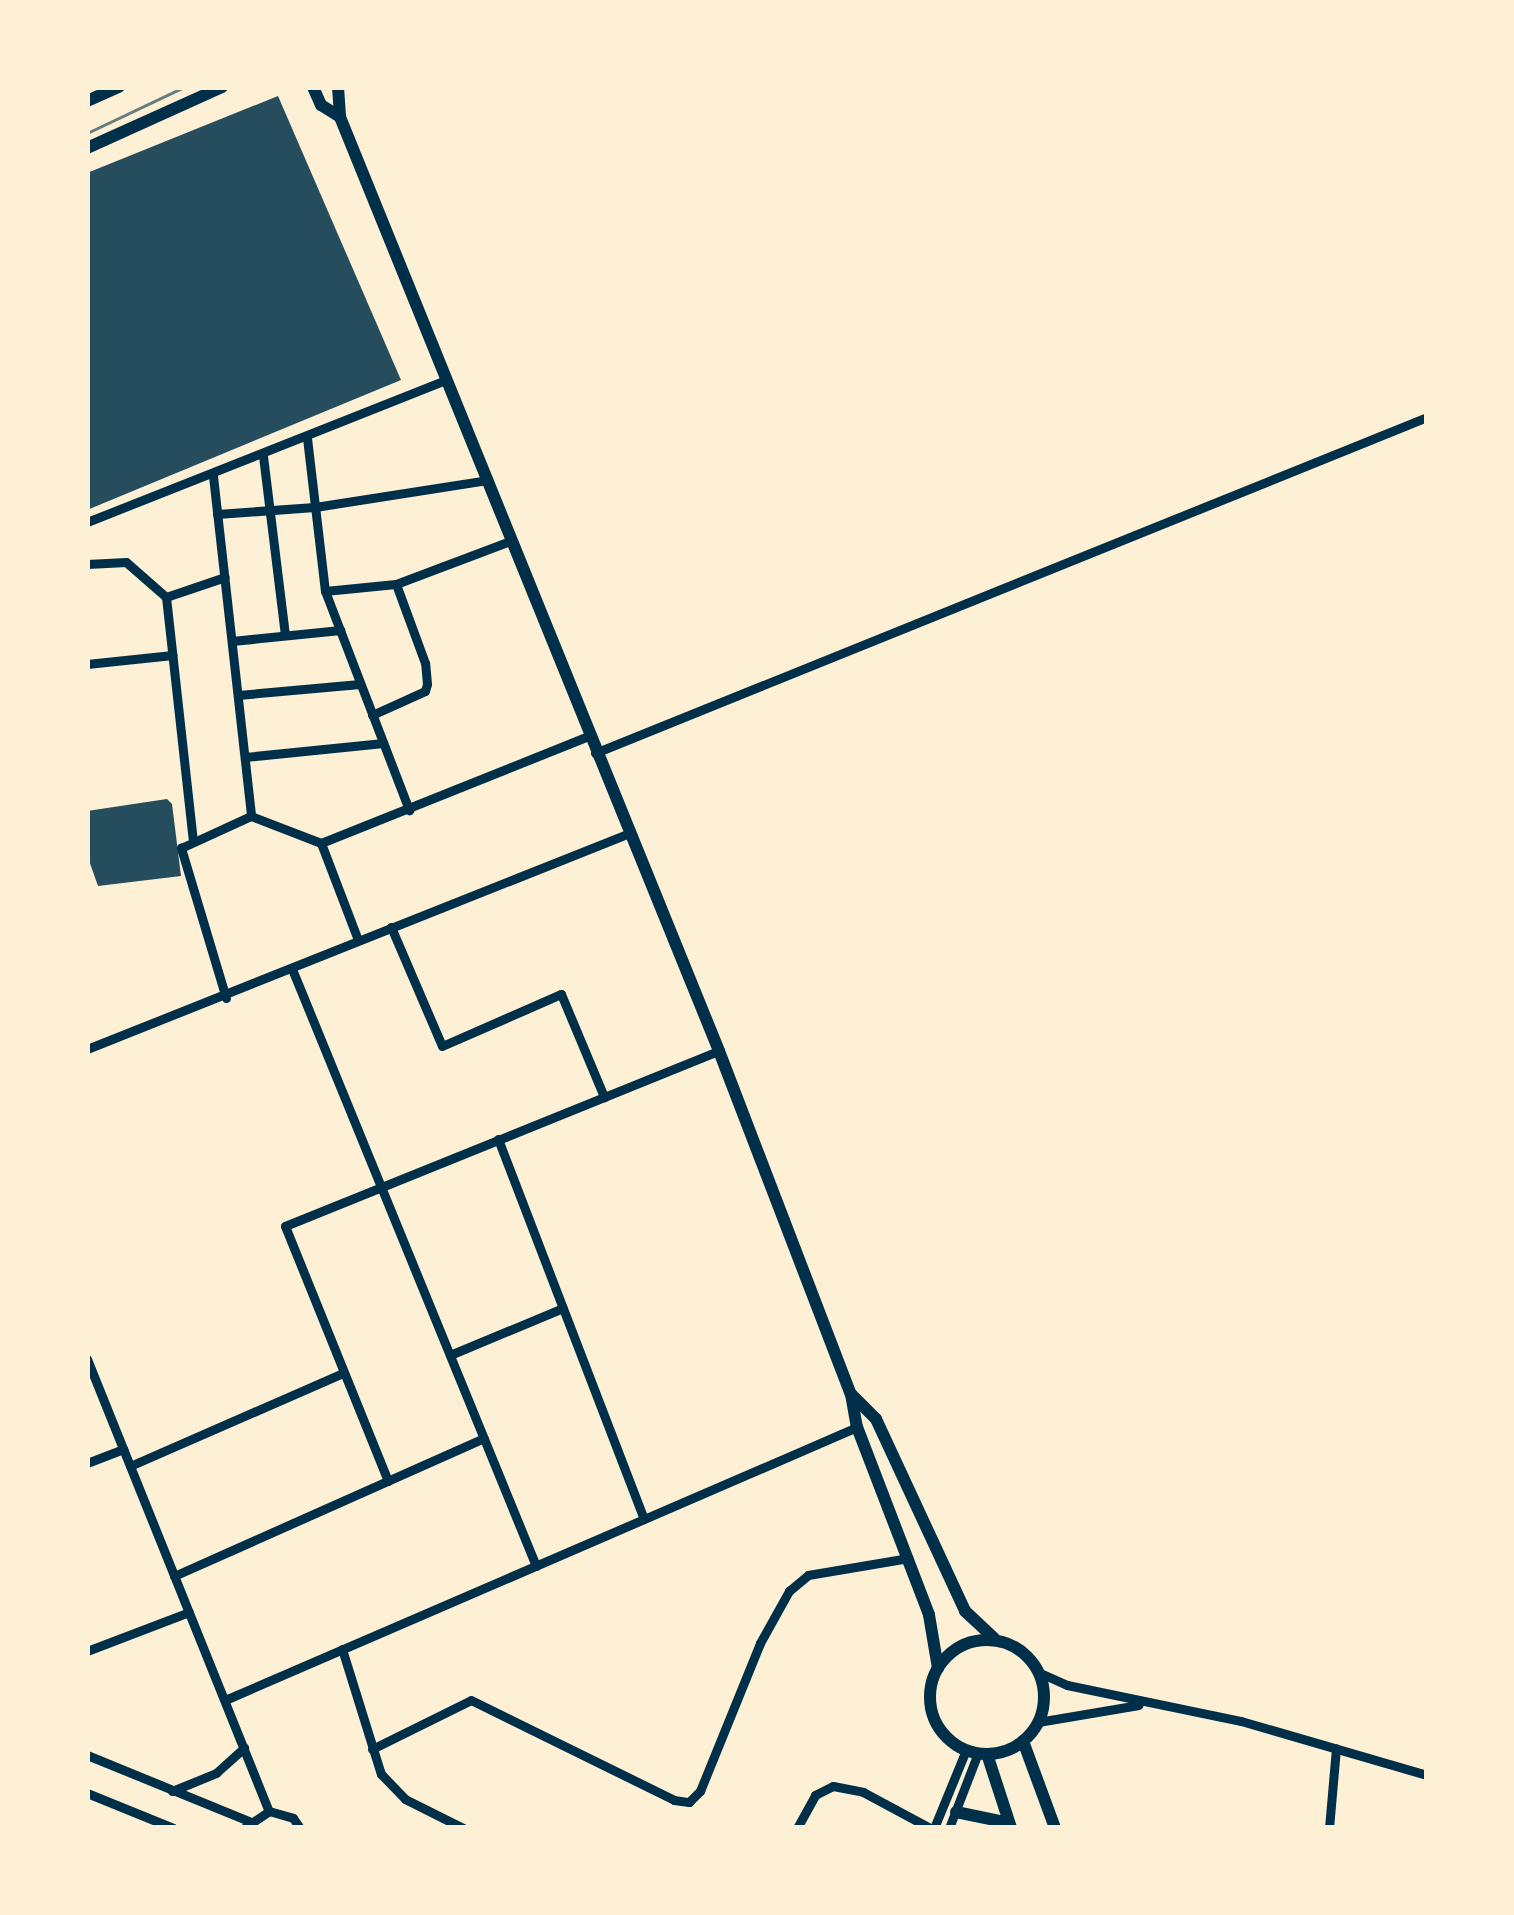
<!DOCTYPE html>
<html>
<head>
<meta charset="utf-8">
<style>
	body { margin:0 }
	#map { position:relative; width:1514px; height:1915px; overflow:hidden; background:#fdf0d5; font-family:Figtree,sans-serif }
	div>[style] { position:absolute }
	.building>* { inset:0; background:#264d5e }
	.minor>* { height:9px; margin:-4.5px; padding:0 4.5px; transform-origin:4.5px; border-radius:4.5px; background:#003049 }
	.tertiary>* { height:12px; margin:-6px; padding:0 6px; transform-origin:6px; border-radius:6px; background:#003049 }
	.tertiary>.ring { margin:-6px; padding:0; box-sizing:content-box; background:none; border:12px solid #003049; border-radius:50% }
	.tram>* { height:3px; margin:-1.5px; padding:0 1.5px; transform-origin:1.5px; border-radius:1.5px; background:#657d81 }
	span { translate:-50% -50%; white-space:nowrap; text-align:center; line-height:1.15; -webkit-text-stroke:9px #fdf0d5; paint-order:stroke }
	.frame { position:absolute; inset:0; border:90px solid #fdf0d5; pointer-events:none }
</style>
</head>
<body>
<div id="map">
	<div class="building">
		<i style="clip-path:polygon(278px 96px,401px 380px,87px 510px,87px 173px)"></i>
		<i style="clip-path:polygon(167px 799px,172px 804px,181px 876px,98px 886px,87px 855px,87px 811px)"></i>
	</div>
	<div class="minor">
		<i style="left:307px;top:438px;width:154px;rotate:83.3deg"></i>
		<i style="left:325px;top:591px;width:235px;rotate:69deg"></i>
		<i style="left:263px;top:456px;width:180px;rotate:83deg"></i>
		<i style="left:213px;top:476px;width:342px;rotate:83.6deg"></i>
		<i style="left:251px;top:816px;width:75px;rotate:21.1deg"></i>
		<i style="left:217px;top:514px;width:98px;rotate:-4.1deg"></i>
		<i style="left:315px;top:507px;width:174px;rotate:-8.9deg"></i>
		<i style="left:87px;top:522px;width:386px;rotate:-21.6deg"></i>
		<i style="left:87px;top:564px;width:39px;rotate:-3deg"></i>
		<i style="left:126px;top:562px;width:53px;rotate:41.2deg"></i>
		<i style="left:166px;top:597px;width:246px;rotate:83.7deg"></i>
		<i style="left:325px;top:591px;width:71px;rotate:-5.6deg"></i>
		<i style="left:396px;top:584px;width:122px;rotate:-20.7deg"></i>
		<i style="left:166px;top:597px;width:62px;rotate:-18.7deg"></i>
		<i style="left:232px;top:641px;width:109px;rotate:-5.8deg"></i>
		<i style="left:87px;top:664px;width:86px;rotate:-6deg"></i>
		<i style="left:238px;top:695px;width:122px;rotate:-5.2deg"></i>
		<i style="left:372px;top:715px;width:58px;rotate:-24.4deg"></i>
		<i style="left:425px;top:691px;width:7px;rotate:-74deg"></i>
		<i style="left:427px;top:684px;width:21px;rotate:-95deg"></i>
		<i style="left:425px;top:663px;width:84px;rotate:-110.2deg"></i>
		<i style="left:595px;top:753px;width:897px;rotate:-21.99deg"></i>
		<i style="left:245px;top:757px;width:139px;rotate:-5.8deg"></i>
		<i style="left:391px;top:927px;width:129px;rotate:66.8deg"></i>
		<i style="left:442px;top:1046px;width:130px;rotate:-23.6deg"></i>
		<i style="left:561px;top:994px;width:112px;rotate:67.3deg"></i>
		<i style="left:358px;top:940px;width:104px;rotate:-110.9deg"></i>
		<i style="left:321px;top:843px;width:288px;rotate:-21.8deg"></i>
		<i style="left:292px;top:969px;width:645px;rotate:67.77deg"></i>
		<i style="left:226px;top:998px;width:157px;rotate:-106.7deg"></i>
		<i style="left:181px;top:848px;width:77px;rotate:-24.6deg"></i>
		<i style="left:87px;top:1049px;width:581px;rotate:-21.71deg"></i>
		<i style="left:498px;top:1139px;width:407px;rotate:69deg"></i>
		<i style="left:450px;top:1355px;width:122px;rotate:-22.6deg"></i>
		<i style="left:87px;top:1359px;width:487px;rotate:68.1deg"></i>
		<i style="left:87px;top:1463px;width:39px;rotate:-21deg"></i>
		<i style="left:130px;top:1466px;width:232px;rotate:-23.6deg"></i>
		<i style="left:388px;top:1481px;width:275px;rotate:-112deg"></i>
		<i style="left:285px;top:1226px;width:468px;rotate:-22deg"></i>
		<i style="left:174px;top:1576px;width:339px;rotate:-24deg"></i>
		<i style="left:342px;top:1649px;width:131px;rotate:72.7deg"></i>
		<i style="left:381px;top:1774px;width:35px;rotate:46deg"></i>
		<i style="left:405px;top:1799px;width:65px;rotate:26.6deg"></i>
		<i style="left:87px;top:1651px;width:109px;rotate:-20.9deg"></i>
		<i style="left:1038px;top:1672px;width:32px;rotate:24deg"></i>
		<i style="left:1067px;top:1685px;width:178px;rotate:11.7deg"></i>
		<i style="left:1241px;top:1721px;width:194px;rotate:16.2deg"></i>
		<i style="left:225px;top:1700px;width:688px;rotate:-23.36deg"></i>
		<i style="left:1038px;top:1722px;width:102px;rotate:-9.6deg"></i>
		<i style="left:372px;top:1749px;width:110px;rotate:-26.3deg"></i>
		<i style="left:471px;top:1700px;width:226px;rotate:26.2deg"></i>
		<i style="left:674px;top:1800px;width:15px;rotate:8deg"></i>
		<i style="left:689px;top:1802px;width:16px;rotate:-45deg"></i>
		<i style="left:700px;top:1791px;width:160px;rotate:-67.9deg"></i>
		<i style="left:760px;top:1643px;width:60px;rotate:-60.9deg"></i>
		<i style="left:789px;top:1591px;width:25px;rotate:-40deg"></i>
		<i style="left:808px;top:1575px;width:102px;rotate:-9.6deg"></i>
		<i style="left:87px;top:1755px;width:175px;rotate:22.2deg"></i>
		<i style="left:172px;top:1791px;width:48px;rotate:-22.2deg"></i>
		<i style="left:216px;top:1773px;width:38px;rotate:-42deg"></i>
		<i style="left:87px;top:1793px;width:93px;rotate:22.1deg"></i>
		<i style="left:244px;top:1828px;width:30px;rotate:-34deg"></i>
		<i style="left:269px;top:1811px;width:25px;rotate:16deg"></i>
		<i style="left:293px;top:1818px;width:12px;rotate:55deg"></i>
		<i style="left:797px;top:1828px;width:38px;rotate:-61deg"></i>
		<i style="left:815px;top:1795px;width:20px;rotate:-27deg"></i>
		<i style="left:833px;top:1786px;width:31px;rotate:11deg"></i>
		<i style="left:863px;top:1792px;width:76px;rotate:28.2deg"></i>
		<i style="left:934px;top:1828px;width:84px;rotate:-67.7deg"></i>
		<i style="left:949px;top:1828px;width:80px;rotate:-68.9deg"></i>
		<i style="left:1329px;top:1828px;width:80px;rotate:-85deg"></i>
	</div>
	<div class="tertiary">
		<i style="left:313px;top:87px;width:20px;rotate:66deg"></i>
		<i style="left:321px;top:105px;width:22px;rotate:32deg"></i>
		<i style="left:338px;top:87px;width:30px;rotate:86deg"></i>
		<i style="left:340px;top:117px;width:1008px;rotate:67.91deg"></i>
		<i style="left:719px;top:1051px;width:368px;rotate:69deg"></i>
		<i style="left:851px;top:1394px;width:34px;rotate:80deg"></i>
		<i style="left:857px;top:1427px;width:201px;rotate:69deg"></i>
		<i style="left:929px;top:1615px;width:54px;rotate:80.4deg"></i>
		<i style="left:87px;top:101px;width:35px;rotate:-24deg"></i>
		<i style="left:87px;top:148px;width:148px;rotate:-24.3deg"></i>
		<i style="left:852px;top:1395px;width:34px;rotate:45deg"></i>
		<i style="left:876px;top:1419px;width:212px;rotate:65.1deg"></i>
		<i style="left:965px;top:1611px;width:40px;rotate:43deg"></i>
		<i class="ring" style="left:930px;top:1640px;width:102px;height:102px"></i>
		<i style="left:1023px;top:1741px;width:93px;rotate:69.8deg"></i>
		<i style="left:987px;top:1754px;width:78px;rotate:72deg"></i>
		<i style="left:956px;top:1812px;width:54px;rotate:11.7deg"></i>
	</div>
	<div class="tram">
		<i style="left:87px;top:133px;width:107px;rotate:-25.4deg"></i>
	</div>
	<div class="frame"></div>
</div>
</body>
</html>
